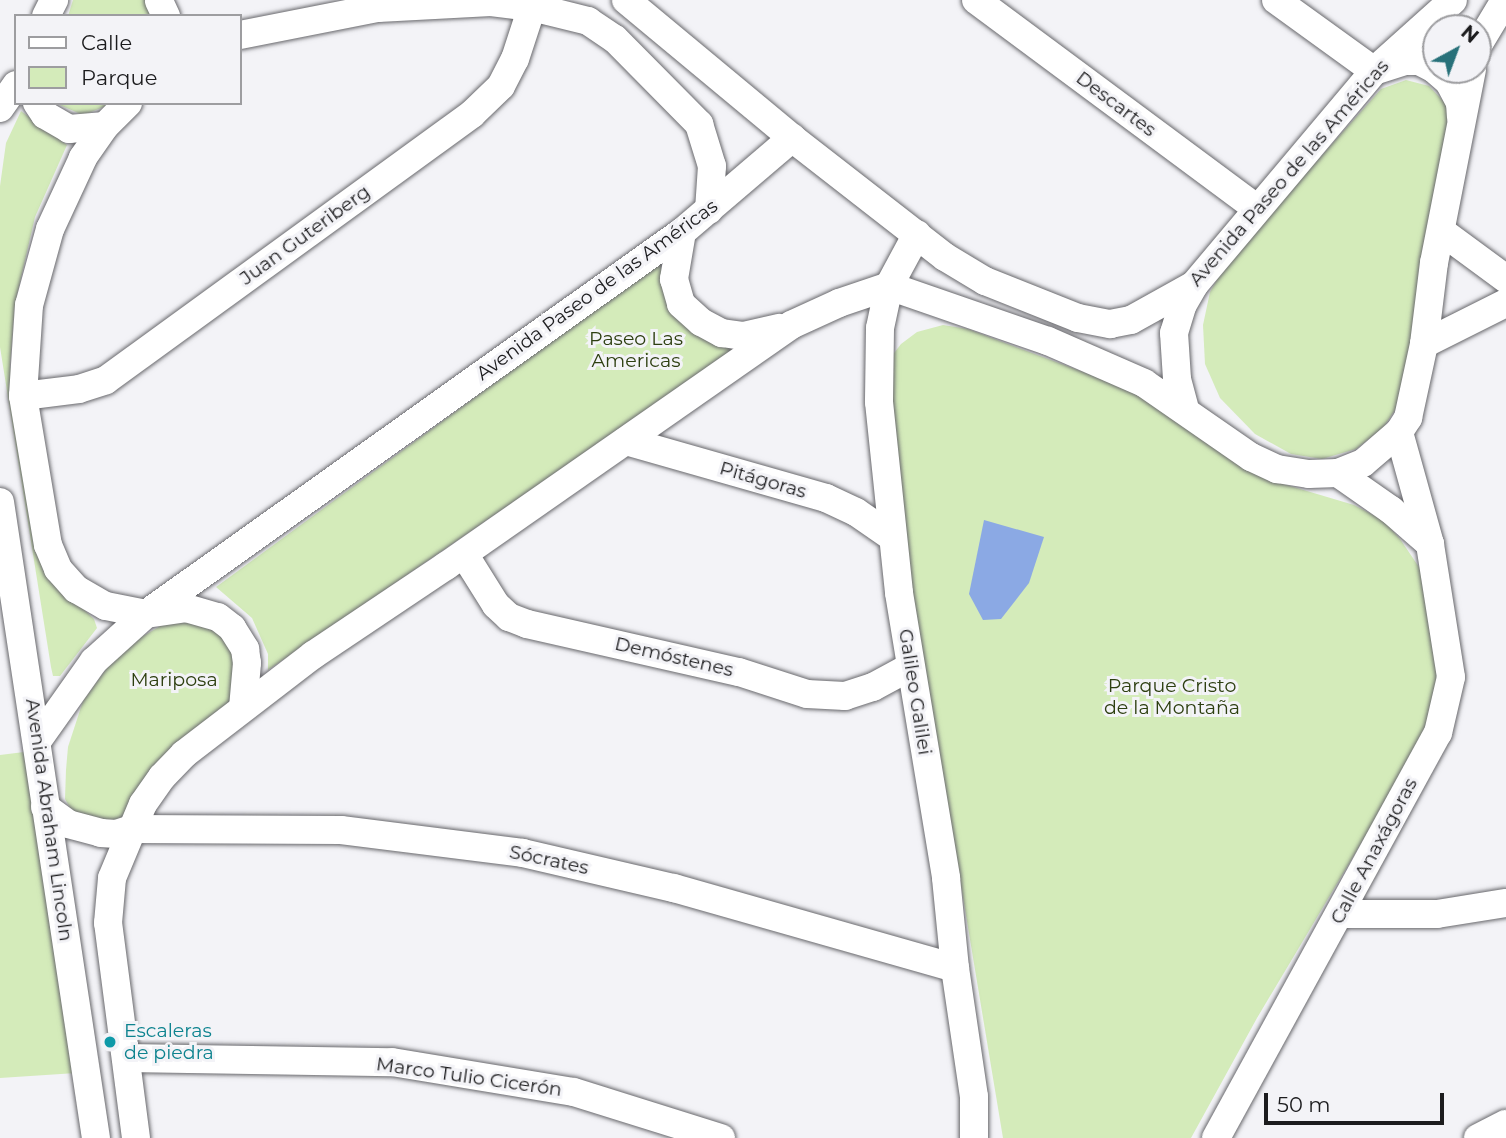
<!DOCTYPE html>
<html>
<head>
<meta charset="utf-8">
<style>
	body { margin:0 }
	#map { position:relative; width:1506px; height:1138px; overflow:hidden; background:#f3f3f7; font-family:Montserrat,sans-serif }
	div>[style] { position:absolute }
	.green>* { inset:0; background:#d4ebba }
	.water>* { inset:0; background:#8ba9e4 }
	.roads { filter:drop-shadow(0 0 2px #68686c) drop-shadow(0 0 2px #68686c) }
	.minor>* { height:28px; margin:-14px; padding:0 14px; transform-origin:14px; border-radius:14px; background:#fff }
	.dots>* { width:19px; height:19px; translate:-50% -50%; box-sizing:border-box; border:4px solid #f3f3f7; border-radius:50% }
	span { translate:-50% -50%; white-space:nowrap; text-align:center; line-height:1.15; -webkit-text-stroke:6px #f3f3f7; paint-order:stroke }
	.street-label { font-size:19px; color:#1c1c1e }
	.park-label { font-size:19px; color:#2d3f10 }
	.culture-label { font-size:19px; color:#0d838f }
	.left { translate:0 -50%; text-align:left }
	.legend { position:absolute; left:14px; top:14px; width:228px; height:91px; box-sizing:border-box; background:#f3f3f7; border:2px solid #9d9da0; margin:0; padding:9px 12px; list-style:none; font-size:21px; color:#1c1c1e }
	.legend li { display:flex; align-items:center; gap:14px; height:35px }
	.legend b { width:35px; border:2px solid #9d9da0 }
	.north { position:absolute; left:1422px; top:14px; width:70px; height:70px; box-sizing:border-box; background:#f3f3f7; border:2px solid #9d9da0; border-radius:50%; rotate:41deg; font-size:19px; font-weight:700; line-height:28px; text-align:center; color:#1c1c1e }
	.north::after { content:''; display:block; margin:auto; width:24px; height:32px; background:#28717a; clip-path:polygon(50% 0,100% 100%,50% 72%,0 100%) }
	.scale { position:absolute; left:1264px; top:1093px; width:180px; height:32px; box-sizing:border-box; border:4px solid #1c1c1e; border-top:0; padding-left:9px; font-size:21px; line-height:24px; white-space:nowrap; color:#1c1c1e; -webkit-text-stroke:5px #f3f3f7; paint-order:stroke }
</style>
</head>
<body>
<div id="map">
	<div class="green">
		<i style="clip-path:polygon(73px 0,147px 0,159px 16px,68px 16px)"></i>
		<i style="clip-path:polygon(1406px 80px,1429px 86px,1447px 105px,1452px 124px,1401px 401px,1383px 428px,1356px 449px,1322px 459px,1291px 454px,1255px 434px,1220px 398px,1205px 364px,1203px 325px,1210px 292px,1227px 262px,1381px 89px)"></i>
		<i style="clip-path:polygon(55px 103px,114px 103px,83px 115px)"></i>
		<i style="clip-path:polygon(21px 111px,67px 145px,35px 217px,15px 304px,10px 365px,53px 581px,94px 619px,97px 628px,60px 676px,53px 676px,51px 667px,0 347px,0 186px,6px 143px)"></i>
		<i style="clip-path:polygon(660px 262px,669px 299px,695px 328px,734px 351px,268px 670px,268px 654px,252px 618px,216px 587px)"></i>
		<i style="clip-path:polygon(943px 325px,968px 329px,1129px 389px,1270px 480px,1354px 505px,1383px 520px,1400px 539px,1421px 570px,1443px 667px,1428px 731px,1257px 1018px,1191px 1138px,1003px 1138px,883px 416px,888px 361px,901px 344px,917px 332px)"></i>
		<i style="clip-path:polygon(176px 617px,204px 620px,239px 653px,233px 699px,127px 814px,107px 825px,76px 818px,65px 799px,66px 770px,68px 747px,83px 701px,109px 665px,138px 639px)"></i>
		<i style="clip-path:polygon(24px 752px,76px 1073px,0 1078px,0 755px)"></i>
	</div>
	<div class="water">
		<i style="clip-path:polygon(984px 520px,1044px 537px,1029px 583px,1001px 619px,983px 620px,969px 594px)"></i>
	</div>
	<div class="roads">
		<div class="minor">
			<i style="left:626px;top:0;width:216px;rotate:39.7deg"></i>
			<i style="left:792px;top:138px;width:194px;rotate:37.9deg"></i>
			<i style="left:945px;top:257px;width:47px;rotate:31deg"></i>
			<i style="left:985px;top:281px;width:100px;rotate:21.7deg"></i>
			<i style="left:1078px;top:318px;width:33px;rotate:11deg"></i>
			<i style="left:1110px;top:324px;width:21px;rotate:-11deg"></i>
			<i style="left:1131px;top:320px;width:72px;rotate:-29.1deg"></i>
			<i style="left:1194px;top:285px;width:280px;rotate:-49.9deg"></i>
			<i style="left:1374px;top:71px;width:106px;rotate:-41.9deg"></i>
			<i style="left:976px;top:0;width:349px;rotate:36.6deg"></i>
			<i style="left:1276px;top:0;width:121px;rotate:35.9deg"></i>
			<i style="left:1374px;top:71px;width:32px;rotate:-18deg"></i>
			<i style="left:1404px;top:61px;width:15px"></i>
			<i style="left:1419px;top:61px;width:16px;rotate:27deg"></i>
			<i style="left:1433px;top:68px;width:21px;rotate:41deg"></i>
			<i style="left:1449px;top:82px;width:24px;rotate:62deg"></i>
			<i style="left:1460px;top:103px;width:14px;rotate:86deg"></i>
			<i style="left:159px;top:1px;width:17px;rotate:65deg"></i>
			<i style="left:46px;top:16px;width:18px;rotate:-63deg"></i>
			<i style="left:240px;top:35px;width:141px;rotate:-11.1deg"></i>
			<i style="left:378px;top:8px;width:113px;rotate:-3deg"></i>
			<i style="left:491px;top:2px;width:41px;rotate:7deg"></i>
			<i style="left:532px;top:7px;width:58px;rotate:14deg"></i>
			<i style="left:588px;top:21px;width:32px;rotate:34deg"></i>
			<i style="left:615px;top:39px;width:120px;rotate:45.3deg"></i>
			<i style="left:699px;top:124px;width:44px;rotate:72.8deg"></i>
			<i style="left:712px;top:166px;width:44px;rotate:93.9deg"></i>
			<i style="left:1478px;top:45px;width:52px;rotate:-59deg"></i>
			<i style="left:37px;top:103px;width:14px;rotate:56deg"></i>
			<i style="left:45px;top:115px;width:28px;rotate:30deg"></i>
			<i style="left:69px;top:129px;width:36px;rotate:-5deg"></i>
			<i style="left:128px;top:103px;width:33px;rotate:135deg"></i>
			<i style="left:105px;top:126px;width:39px;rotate:125deg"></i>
			<i style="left:83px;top:158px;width:78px;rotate:114.9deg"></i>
			<i style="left:50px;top:229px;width:79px;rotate:105.4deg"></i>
			<i style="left:29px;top:305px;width:91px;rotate:93.8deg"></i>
			<i style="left:23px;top:396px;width:151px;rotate:80.5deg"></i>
			<i style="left:48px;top:545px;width:26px;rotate:67deg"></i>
			<i style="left:58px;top:569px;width:27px;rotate:48deg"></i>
			<i style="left:76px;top:589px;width:34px;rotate:30deg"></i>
			<i style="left:106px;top:606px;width:41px;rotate:11.3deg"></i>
			<i style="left:146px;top:614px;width:40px;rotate:-8.5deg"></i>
			<i style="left:186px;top:608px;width:33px;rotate:16deg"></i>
			<i style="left:218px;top:617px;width:18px;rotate:38deg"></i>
			<i style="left:232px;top:628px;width:25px;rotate:58deg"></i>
			<i style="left:245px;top:649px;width:14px;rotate:82deg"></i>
			<i style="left:247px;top:663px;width:45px;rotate:95.1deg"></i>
			<i style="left:0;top:108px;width:28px;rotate:-55deg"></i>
			<i style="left:1441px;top:231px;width:81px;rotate:36.4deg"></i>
			<i style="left:682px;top:232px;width:48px;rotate:99.7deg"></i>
			<i style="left:674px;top:279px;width:26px;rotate:74deg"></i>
			<i style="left:681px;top:304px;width:27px;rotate:42deg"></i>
			<i style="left:701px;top:322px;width:24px;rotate:28deg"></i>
			<i style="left:722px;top:333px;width:22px;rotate:8deg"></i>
			<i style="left:744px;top:336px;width:36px;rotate:-13deg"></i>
			<i style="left:917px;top:234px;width:59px;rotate:118.3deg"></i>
			<i style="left:889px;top:286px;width:43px;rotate:102.1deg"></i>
			<i style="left:880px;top:328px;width:74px;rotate:90.8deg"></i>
			<i style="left:879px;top:402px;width:192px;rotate:84deg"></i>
			<i style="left:899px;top:593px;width:289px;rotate:80.6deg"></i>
			<i style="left:946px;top:878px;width:90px;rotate:84.3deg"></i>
			<i style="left:955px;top:968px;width:130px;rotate:81.6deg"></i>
			<i style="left:974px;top:1097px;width:41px;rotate:90deg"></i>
			<i style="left:1424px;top:344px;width:92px;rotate:-26.6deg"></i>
			<i style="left:23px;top:396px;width:56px;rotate:-7.1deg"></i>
			<i style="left:79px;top:389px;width:28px;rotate:-18deg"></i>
			<i style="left:106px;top:380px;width:452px;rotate:-36deg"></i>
			<i style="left:472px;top:114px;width:40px;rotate:-44deg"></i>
			<i style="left:501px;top:86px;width:30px;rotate:-63deg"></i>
			<i style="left:515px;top:59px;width:55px;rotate:-71.9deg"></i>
			<i style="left:1185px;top:409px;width:31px;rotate:-105deg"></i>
			<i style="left:1177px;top:379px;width:46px;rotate:-93.7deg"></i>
			<i style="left:1174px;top:333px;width:28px;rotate:-73deg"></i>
			<i style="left:1182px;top:306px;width:24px;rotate:-60deg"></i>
			<i style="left:626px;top:441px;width:208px;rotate:15.9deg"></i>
			<i style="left:826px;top:498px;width:33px;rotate:25deg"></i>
			<i style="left:856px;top:512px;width:44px;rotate:34.8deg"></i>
			<i style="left:1338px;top:473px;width:65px;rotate:34.9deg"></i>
			<i style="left:1391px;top:510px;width:52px;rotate:41.1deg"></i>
			<i style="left:0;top:502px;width:643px;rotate:81.42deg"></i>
			<i style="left:464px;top:554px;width:60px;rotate:57.9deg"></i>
			<i style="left:496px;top:605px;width:18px;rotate:43deg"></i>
			<i style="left:509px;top:617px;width:19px;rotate:21deg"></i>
			<i style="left:527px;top:624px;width:217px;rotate:12.8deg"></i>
			<i style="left:739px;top:672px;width:71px;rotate:17.9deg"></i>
			<i style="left:807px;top:694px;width:38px;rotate:3deg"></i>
			<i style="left:845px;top:696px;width:29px;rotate:-18deg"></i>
			<i style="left:873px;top:687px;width:42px;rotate:-28.4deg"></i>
			<i style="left:38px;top:740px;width:97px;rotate:-54.7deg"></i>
			<i style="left:94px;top:661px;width:70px;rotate:-42.1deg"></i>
			<i style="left:146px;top:614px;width:658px;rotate:-35.48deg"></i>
			<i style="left:682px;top:232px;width:145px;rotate:-40.5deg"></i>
			<i style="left:45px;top:807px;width:29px;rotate:36deg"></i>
			<i style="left:68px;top:824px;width:34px;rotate:15deg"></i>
			<i style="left:101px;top:833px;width:15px;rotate:4deg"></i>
			<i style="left:116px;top:834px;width:16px;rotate:-18deg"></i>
			<i style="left:131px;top:829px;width:210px;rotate:0.3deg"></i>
			<i style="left:341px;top:830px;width:183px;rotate:7.2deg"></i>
			<i style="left:523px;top:853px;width:155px;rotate:13.1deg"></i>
			<i style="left:674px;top:888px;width:292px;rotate:15.9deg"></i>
			<i style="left:1341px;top:914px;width:96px"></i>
			<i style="left:1437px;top:914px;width:70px;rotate:-9.1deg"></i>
			<i style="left:126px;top:1058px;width:266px;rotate:0.9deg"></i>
			<i style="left:392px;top:1062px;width:184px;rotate:9.4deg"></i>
			<i style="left:574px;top:1092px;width:154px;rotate:17.4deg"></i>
			<i style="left:136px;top:1138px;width:217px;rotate:-97.4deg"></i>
			<i style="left:108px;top:923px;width:45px;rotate:-84.9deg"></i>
			<i style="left:112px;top:878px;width:80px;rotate:-67.3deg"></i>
			<i style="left:143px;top:804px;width:33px;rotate:-55deg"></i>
			<i style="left:162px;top:777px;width:32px;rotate:-46deg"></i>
			<i style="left:184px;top:754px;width:163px;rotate:-37.5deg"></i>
			<i style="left:313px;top:655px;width:160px;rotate:-33.8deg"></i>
			<i style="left:446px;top:566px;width:421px;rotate:-34.9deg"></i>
			<i style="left:791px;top:325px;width:53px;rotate:-24.6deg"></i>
			<i style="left:839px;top:303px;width:53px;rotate:-18.8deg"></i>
			<i style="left:889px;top:286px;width:168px;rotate:19.1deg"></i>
			<i style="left:1048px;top:341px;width:105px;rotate:23.6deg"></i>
			<i style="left:1144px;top:383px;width:130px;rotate:34.7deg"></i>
			<i style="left:1251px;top:457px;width:29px;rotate:25deg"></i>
			<i style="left:1277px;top:469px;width:32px;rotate:9deg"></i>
			<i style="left:1309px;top:474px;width:29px;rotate:-2deg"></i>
			<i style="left:1338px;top:473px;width:27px;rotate:-22deg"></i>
			<i style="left:1363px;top:463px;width:48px;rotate:-40.7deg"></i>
			<i style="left:1399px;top:432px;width:17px;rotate:-57deg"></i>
			<i style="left:1408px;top:418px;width:76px;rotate:-77.8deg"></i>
			<i style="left:1424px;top:344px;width:82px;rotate:-83deg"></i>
			<i style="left:1434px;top:263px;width:197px;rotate:-78.9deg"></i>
			<i style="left:1216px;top:1138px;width:462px;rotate:-61.3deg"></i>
			<i style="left:1438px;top:733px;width:57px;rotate:-76.9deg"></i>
			<i style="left:1451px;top:677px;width:135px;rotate:-99deg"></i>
			<i style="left:1430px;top:544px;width:116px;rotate:-105.5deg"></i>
			<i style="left:1478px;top:1138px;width:31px;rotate:-27deg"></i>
		</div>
	</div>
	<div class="dots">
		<i style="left:110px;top:1042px;background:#0f9aa8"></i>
	</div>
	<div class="street-label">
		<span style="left:1116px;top:104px;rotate:37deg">Descartes</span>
		<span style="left:1289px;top:173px;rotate:-49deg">Avenida Paseo de las Américas</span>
		<span style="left:305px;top:235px;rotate:-36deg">Juan Guteriberg</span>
		<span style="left:597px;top:290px;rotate:-36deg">Avenida Paseo de las Américas</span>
		<span style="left:763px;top:480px;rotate:16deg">Pitágoras</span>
		<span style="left:674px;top:657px;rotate:13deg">Demóstenes</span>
		<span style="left:915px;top:692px;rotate:81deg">Galileo Galilei</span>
		<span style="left:49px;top:820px;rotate:82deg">Avenida Abraham Lincoln</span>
		<span style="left:1374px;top:851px;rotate:-62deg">Calle Anaxágoras</span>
		<span style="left:549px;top:860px;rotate:12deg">Sócrates</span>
		<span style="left:469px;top:1077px;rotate:8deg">Marco Tulio Cicerón</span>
	</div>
	<div class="park-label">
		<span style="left:636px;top:350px">Paseo Las<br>Americas</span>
		<span style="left:174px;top:680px">Mariposa</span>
		<span style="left:1172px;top:697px">Parque Cristo<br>de la Montaña</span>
	</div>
	<div class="culture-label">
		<span class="left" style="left:124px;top:1042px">Escaleras<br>de piedra</span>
	</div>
	<ul class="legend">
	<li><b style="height:9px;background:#fff"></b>Calle</li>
	<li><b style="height:19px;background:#d4ebba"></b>Parque</li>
	</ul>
	<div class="north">N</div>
	<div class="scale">50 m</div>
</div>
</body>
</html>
